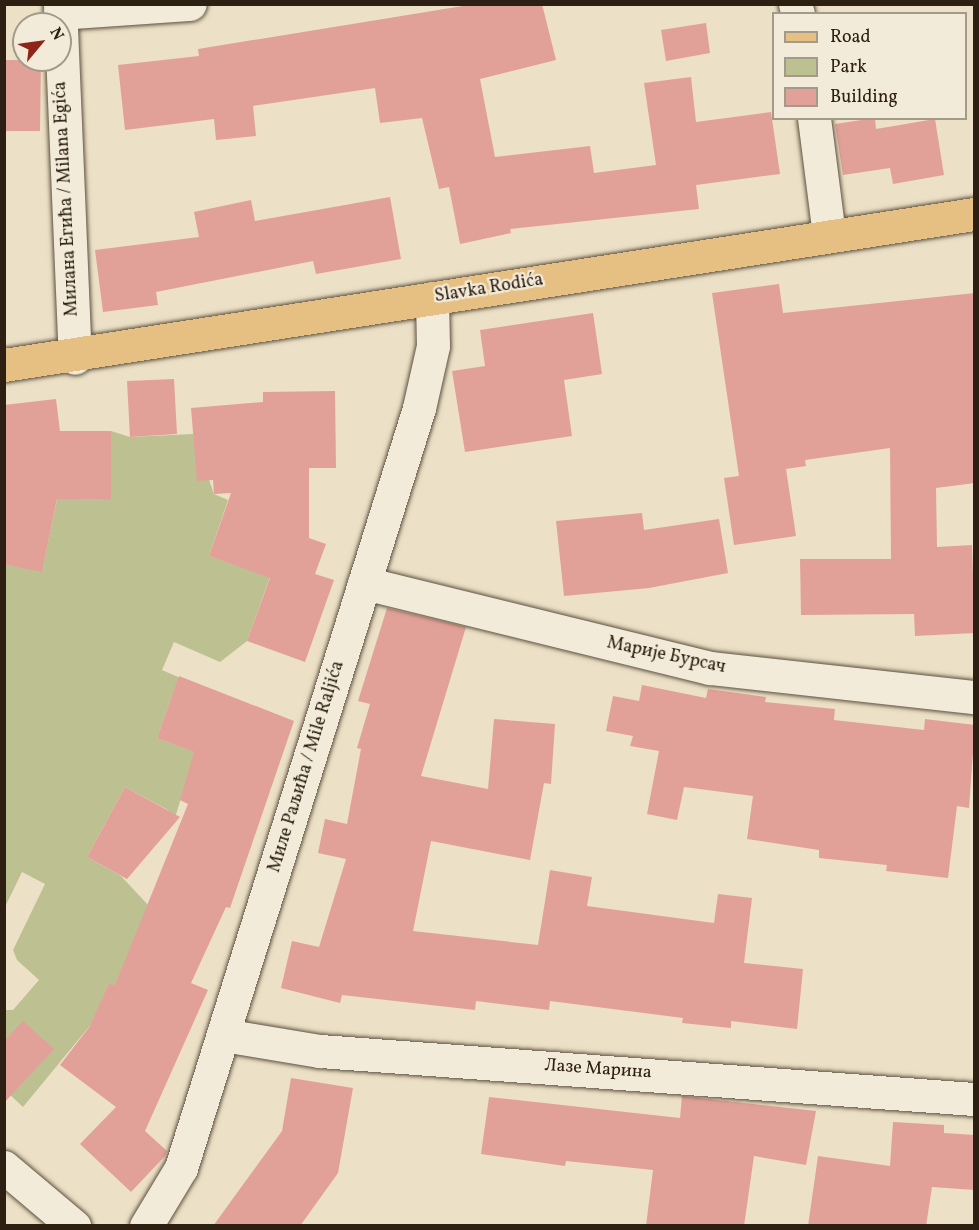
<!DOCTYPE html>
<html>
<head>
<meta charset="utf-8">
<style>
	body { margin:0 }
	#map { position:relative; width:979px; height:1230px; overflow:hidden; background:#ece0c6; font-family:Vollkorn,serif }
	div>[style] { position:absolute }
	.green>* { inset:0; background:#bdc191 }
	.building>* { inset:0; background:#e2a198 }
	.roads { filter:drop-shadow(0 0 2px #5d503f) drop-shadow(0 0 2px #5d503f) }
	.street>* { height:33px; margin:-16.5px; padding:0 16.5px; transform-origin:16.5px; border-radius:16.5px; background:#f3ebda }
	.secondary>* { height:33px; margin:-16.5px; padding:0 16.5px; transform-origin:16.5px; border-radius:16.5px; background:#f3ebda }
	.primary>* { height:33px; margin:-16.5px; padding:0 16.5px; transform-origin:16.5px; border-radius:16.5px; background:#e6c083 }
	span { translate:-50% -50%; white-space:nowrap; text-align:center; line-height:1.15; -webkit-text-stroke:4.5px #f3ebda; paint-order:stroke }
	.street-label { font-size:18px; color:#2d2012 }
	.frame { position:absolute; inset:0; border:6px solid #2d2012; pointer-events:none }
	.legend { position:absolute; left:772px; top:12px; width:195px; height:108px; box-sizing:border-box; background:#f3ebda; border:2px solid #a49a8a; margin:0; padding:8px 10px; list-style:none; font-size:18px; color:#2d2012 }
	.legend li { display:flex; align-items:center; gap:12px; height:30px }
	.legend b { width:30px; border:2px solid #a49a8a }
	.north { position:absolute; left:12px; top:12px; width:60px; height:60px; box-sizing:border-box; background:#f3ebda; border:2px solid #a49a8a; border-radius:50%; rotate:61deg; font-size:16px; font-weight:700; line-height:24px; text-align:center; color:#2d2012 }
	.north::after { content:''; display:block; margin:auto; width:21px; height:27px; background:#8f2418; clip-path:polygon(50% 0,100% 100%,50% 72%,0 100%) }
</style>
</head>
<body>
<div id="map">
	<div class="green">
		<i style="clip-path:polygon(111px 431px,130px 437px,193px 434px,214px 494px,228px 500px,209px 556px,270px 577px,247px 641px,220px 662px,174px 642px,162px 670px,208px 690px,172px 696px,157px 738px,195px 752px,174px 821px,168px 810px,125px 787px,87px 857px,121px 876px,149px 906px,130px 993px,109px 983px,93px 1022px,23px 1107px,5px 1090px,5px 1010px,13px 1010px,39px 980px,17px 960px,13px 950px,45px 884px,22px 872px,5px 907px,5px 564px,42px 571px,59px 490px,74px 499px,111px 500px)"></i>
	</div>
	<div class="building">
		<i style="clip-path:polygon(475px 4px,542px 4px,556px 60px,480px 79px,495px 157px,590px 146px,594px 173px,656px 165px,644px 83px,691px 77px,696px 122px,771px 112px,780px 174px,696px 185px,699px 209px,510px 229px,511px 233px,460px 244px,449px 187px,439px 189px,422px 118px,380px 123px,375px 88px,253px 106px,256px 136px,216px 140px,214px 119px,125px 130px,118px 65px,199px 56px,198px 49px)"></i>
		<i style="clip-path:polygon(706px 23px,710px 53px,666px 61px,661px 30px)"></i>
		<i style="clip-path:polygon(4px 60px,41px 60px,40px 131px,4px 131px)"></i>
		<i style="clip-path:polygon(875px 118px,876px 129px,935px 119px,944px 175px,893px 184px,890px 168px,843px 175px,835px 124px)"></i>
		<i style="clip-path:polygon(390px 197px,401px 259px,316px 274px,313px 261px,156px 292px,158px 305px,103px 312px,95px 250px,199px 237px,194px 212px,251px 200px,255px 221px)"></i>
		<i style="clip-path:polygon(779px 284px,783px 313px,975px 293px,975px 483px,936px 488px,937px 547px,972px 545px,975px 633px,915px 636px,914px 614px,801px 615px,800px 559px,891px 559px,890px 448px,805px 460px,806px 466px,786px 469px,796px 536px,734px 545px,724px 478px,739px 476px,712px 293px)"></i>
		<i style="clip-path:polygon(593px 313px,602px 374px,564px 380px,572px 436px,465px 452px,452px 371px,485px 366px,480px 330px)"></i>
		<i style="clip-path:polygon(174px 379px,177px 434px,130px 437px,127px 381px)"></i>
		<i style="clip-path:polygon(335px 391px,336px 468px,309px 468px,309px 538px,326px 544px,315px 574px,334px 580px,305px 662px,247px 641px,270px 578px,209px 556px,231px 493px,214px 494px,213px 480px,197px 481px,191px 408px,263px 402px,263px 392px)"></i>
		<i style="clip-path:polygon(56px 399px,60px 431px,111px 431px,111px 500px,57px 499px,42px 572px,4px 564px,4px 405px)"></i>
		<i style="clip-path:polygon(642px 513px,644px 530px,719px 519px,728px 573px,649px 588px,564px 596px,556px 521px)"></i>
		<i style="clip-path:polygon(387px 608px,466px 627px,421px 776px,488px 789px,494px 719px,555px 724px,551px 784px,544px 783px,530px 860px,431px 841px,413px 931px,538px 945px,550px 870px,592px 877px,587px 906px,714px 923px,718px 894px,752px 898px,744px 963px,803px 969px,797px 1029px,731px 1021px,731px 1028px,682px 1023px,683px 1018px,550px 1001px,549px 1010px,476px 1001px,475px 1010px,342px 995px,340px 1003px,281px 988px,292px 941px,319px 947px,346px 859px,318px 853px,325px 819px,347px 824px,361px 749px,357px 748px,370px 704px,358px 701px)"></i>
		<i style="clip-path:polygon(179px 676px,294px 721px,230px 908px,226px 907px,191px 983px,208px 990px,145px 1131px,167px 1151px,165px 1156px,131px 1192px,80px 1144px,116px 1107px,60px 1065px,90px 1026px,109px 983px,115px 985px,188px 804px,180px 800px,194px 752px,157px 738px)"></i>
		<i style="clip-path:polygon(642px 685px,706px 698px,708px 689px,766px 697px,765px 702px,835px 709px,834px 720px,924px 730px,925px 719px,975px 725px,969px 808px,957px 806px,948px 878px,886px 871px,887px 865px,819px 858px,819px 850px,747px 839px,753px 796px,684px 787px,677px 820px,647px 814px,659px 751px,630px 746px,633px 736px,606px 731px,613px 696px,639px 701px)"></i>
		<i style="clip-path:polygon(125px 787px,180px 817px,127px 879px,87px 857px)"></i>
		<i style="clip-path:polygon(23px 1021px,54px 1049px,4px 1103px,4px 1041px)"></i>
		<i style="clip-path:polygon(291px 1078px,353px 1088px,338px 1173px,300px 1226px,213px 1226px,282px 1131px)"></i>
		<i style="clip-path:polygon(682px 1096px,816px 1111px,806px 1165px,754px 1156px,744px 1226px,646px 1226px,653px 1170px,566px 1161px,565px 1166px,481px 1154px,489px 1097px,680px 1118px)"></i>
		<i style="clip-path:polygon(893px 1122px,944px 1125px,944px 1133px,975px 1135px,975px 1190px,932px 1187px,926px 1226px,808px 1226px,818px 1156px,890px 1166px)"></i>
	</div>
	<div class="roads">
		<div class="street">
			<i style="left:60px;top:4px;width:354px;rotate:87.6deg"></i>
			<i style="left:795px;top:4px;width:10px;rotate:73deg"></i>
			<i style="left:60px;top:13px;width:130px;rotate:-4deg"></i>
			<i style="left:814px;top:118px;width:118px;rotate:82.7deg"></i>
			<i style="left:364px;top:583px;width:356px;rotate:13.8deg"></i>
			<i style="left:710px;top:668px;width:266px;rotate:6.3deg"></i>
			<i style="left:223px;top:1035px;width:98px;rotate:9.4deg"></i>
			<i style="left:320px;top:1051px;width:656px;rotate:4.2deg"></i>
			<i style="left:146px;top:1226px;width:68px;rotate:-58.9deg"></i>
			<i style="left:181px;top:1168px;width:796px;rotate:-72.61deg"></i>
			<i style="left:419px;top:408px;width:64px;rotate:-77.3deg"></i>
			<i style="left:433px;top:346px;width:48px;rotate:-91.2deg"></i>
		</div>
		<div class="secondary">
			<i style="left:4px;top:1167px;width:92px;rotate:40.1deg"></i>
		</div>
		<div class="primary">
			<i style="left:4px;top:365px;width:982px;rotate:-8.85deg"></i>
		</div>
	</div>
	<div class="street-label">
		<span style="left:67px;top:199px;rotate:-93deg">Милана Егића / Milana Egića</span>
		<span style="left:489px;top:289px;rotate:-9deg">Slavka Rodića</span>
		<span style="left:666px;top:656px;rotate:12deg">Марије Бурсач</span>
		<span style="left:307px;top:767px;rotate:-73deg">Миле Раљића / Mile Raljića</span>
		<span style="left:598px;top:1070px;rotate:4deg">Лазе Марина</span>
	</div>
	<div class="frame"></div>
	<ul class="legend">
	<li><b style="height:8px;background:#e6c083"></b>Road</li>
	<li><b style="height:16px;background:#bdc191"></b>Park</li>
	<li><b style="height:16px;background:#e2a198"></b>Building</li>
	</ul>
	<div class="north">N</div>
</div>
</body>
</html>
